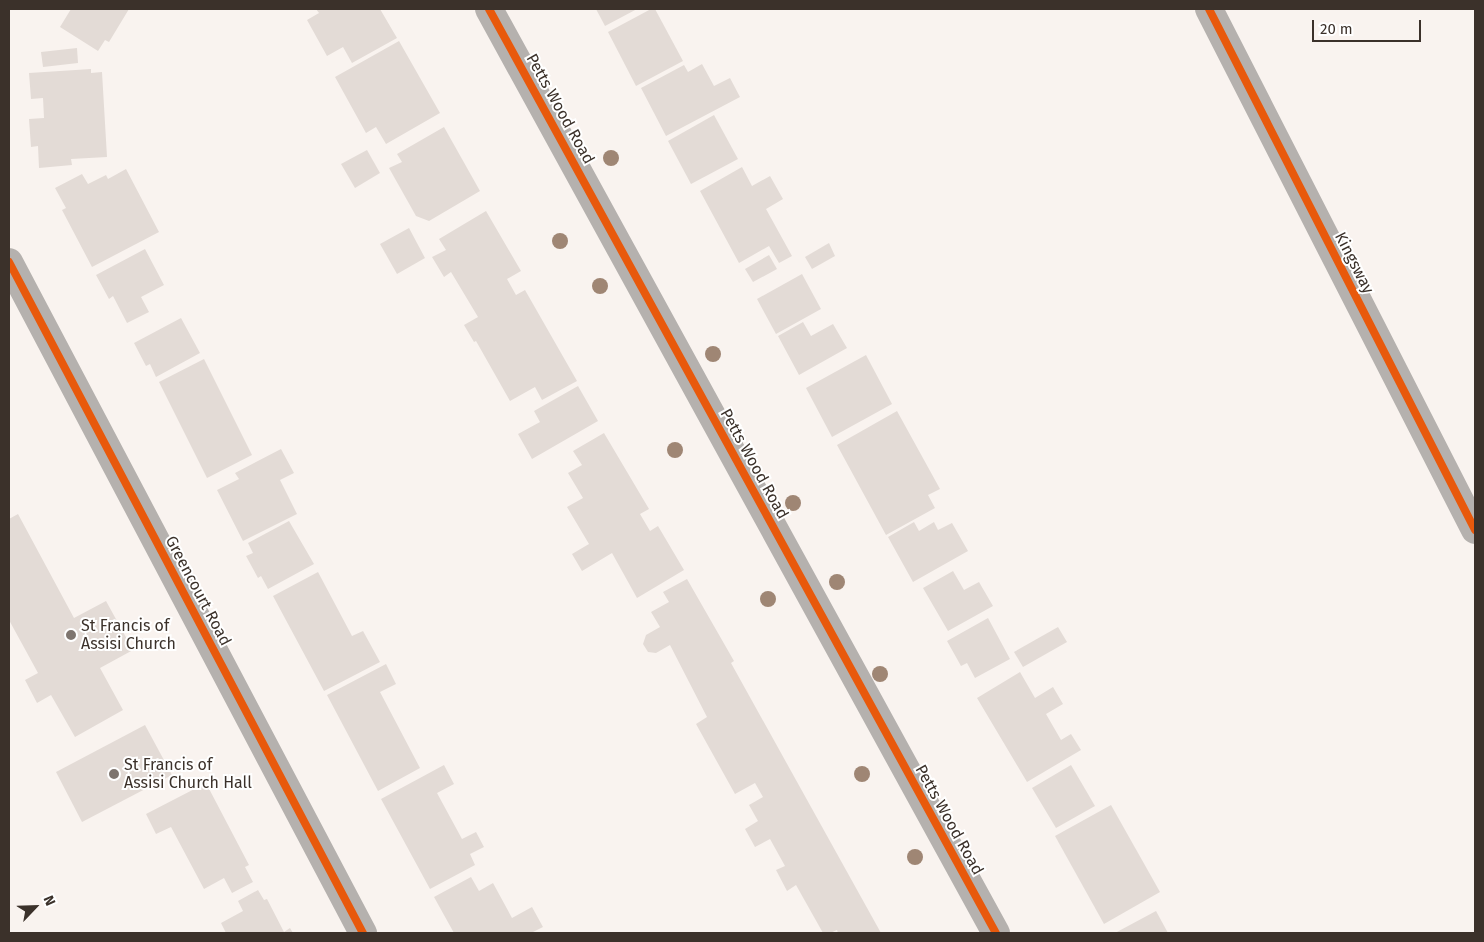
<!DOCTYPE html>
<html>
<head>
<meta charset="utf-8">
<style>
	body { margin:0 }
	#map { position:relative; width:1484px; height:942px; overflow:hidden; background:#f9f3ef; font-family:"Fira Sans",sans-serif }
	div>[style] { position:absolute }
	.building>* { inset:0; background:#e3dbd6 }
	.minor>* { height:28px; margin:-14px; padding:0 14px; transform-origin:14px; border-radius:14px; background:#b5b1ae }
	.cycleway>* { height:8px; margin:-4px; padding:0 4px; transform-origin:4px; border-radius:4px; background:#e8590c }
	.trees>* { width:16px; height:16px; margin:-8px; border-radius:50%; background:#9f8674 }
	.dots>* { width:14px; height:14px; translate:-50% -50%; box-sizing:border-box; border:2px solid #fff; border-radius:50% }
	span { translate:-50% -50%; white-space:nowrap; text-align:center; line-height:1.15; -webkit-text-stroke:4px #fff; paint-order:stroke }
	.street-label { font-size:16px; color:#3b312a }
	.poi-label { font-size:16px; color:#3b312a }
	.left { translate:0 -50%; text-align:left }
	.frame { position:absolute; inset:0; border:10px solid #3b312a; pointer-events:none }
	.north { position:absolute; left:10px; top:882px; width:50px; height:50px; -webkit-text-stroke:4px #fff; paint-order:stroke; rotate:66deg; font-size:14px; font-weight:700; line-height:20px; text-align:center; color:#3b312a }
	.north::after { content:''; display:block; margin:auto; width:18px; height:22px; background:#3b312a; clip-path:polygon(50% 0,100% 100%,50% 72%,0 100%) }
	.scale { position:absolute; left:1312px; top:20px; width:109px; height:22px; box-sizing:border-box; border:2px solid #3b312a; border-top:0; padding-left:6px; font-size:15px; line-height:18px; white-space:nowrap; color:#3b312a; -webkit-text-stroke:4px #fff; paint-order:stroke }
</style>
</head>
<body>
<div id="map">
	<div class="building">
		<i style="clip-path:polygon(71px 9px,129px 9px,109px 42px,105px 40px,98px 51px,60px 27px)"></i>
		<i style="clip-path:polygon(316px 9px,380px 9px,397px 38px,352px 63px,343px 47px,327px 56px,307px 20px,319px 13px)"></i>
		<i style="clip-path:polygon(596px 9px,637px 9px,605px 26px)"></i>
		<i style="clip-path:polygon(651px 9px,655px 9px,683px 61px,636px 86px,608px 32px)"></i>
		<i style="clip-path:polygon(399px 41px,440px 113px,386px 144px,376px 127px,366px 133px,335px 77px)"></i>
		<i style="clip-path:polygon(77px 48px,78px 63px,43px 67px,41px 52px)"></i>
		<i style="clip-path:polygon(702px 64px,714px 86px,730px 78px,740px 97px,666px 136px,641px 88px,684px 65px,688px 72px)"></i>
		<i style="clip-path:polygon(91px 69px,91px 73px,102px 72px,107px 157px,71px 159px,72px 165px,39px 168px,38px 146px,31px 147px,29px 119px,44px 118px,43px 98px,31px 99px,29px 73px)"></i>
		<i style="clip-path:polygon(714px 115px,738px 159px,691px 184px,668px 141px)"></i>
		<i style="clip-path:polygon(444px 127px,480px 191px,429px 221px,416px 216px,389px 168px,402px 162px,397px 154px)"></i>
		<i style="clip-path:polygon(367px 150px,380px 173px,355px 188px,341px 164px)"></i>
		<i style="clip-path:polygon(742px 167px,752px 186px,770px 176px,783px 199px,766px 209px,792px 256px,779px 263px,769px 246px,739px 263px,700px 191px)"></i>
		<i style="clip-path:polygon(126px 169px,159px 232px,92px 267px,62px 210px,66px 208px,55px 188px,82px 174px,88px 184px,106px 175px,108px 179px)"></i>
		<i style="clip-path:polygon(486px 211px,521px 271px,507px 279px,516px 295px,525px 290px,577px 381px,542px 400px,535px 387px,510px 401px,476px 341px,474px 342px,464px 325px,478px 317px,451px 272px,444px 277px,432px 257px,446px 250px,439px 239px)"></i>
		<i style="clip-path:polygon(409px 228px,425px 258px,397px 274px,380px 244px)"></i>
		<i style="clip-path:polygon(829px 243px,835px 256px,812px 269px,805px 257px)"></i>
		<i style="clip-path:polygon(145px 249px,164px 285px,141px 297px,149px 312px,127px 323px,113px 296px,109px 299px,96px 275px)"></i>
		<i style="clip-path:polygon(769px 255px,777px 269px,753px 282px,745px 269px)"></i>
		<i style="clip-path:polygon(802px 274px,821px 309px,776px 334px,757px 299px)"></i>
		<i style="clip-path:polygon(181px 318px,200px 353px,156px 377px,150px 364px,146px 366px,134px 343px)"></i>
		<i style="clip-path:polygon(803px 322px,811px 336px,833px 324px,847px 348px,799px 375px,778px 336px)"></i>
		<i style="clip-path:polygon(866px 355px,892px 404px,832px 437px,806px 388px)"></i>
		<i style="clip-path:polygon(204px 359px,252px 455px,207px 478px,159px 382px)"></i>
		<i style="clip-path:polygon(578px 386px,598px 421px,532px 459px,518px 434px,540px 422px,534px 411px)"></i>
		<i style="clip-path:polygon(897px 411px,940px 489px,928px 495px,935px 508px,886px 535px,837px 445px)"></i>
		<i style="clip-path:polygon(604px 433px,649px 509px,640px 514px,650px 531px,658px 526px,684px 570px,637px 598px,612px 553px,582px 571px,572px 554px,589px 544px,567px 507px,583px 498px,568px 473px,582px 465px,573px 451px)"></i>
		<i style="clip-path:polygon(281px 449px,294px 473px,280px 480px,297px 514px,243px 541px,217px 490px,239px 479px,235px 473px)"></i>
		<i style="clip-path:polygon(18px 514px,74px 618px,106px 601px,133px 650px,100px 668px,123px 710px,75px 737px,51px 695px,37px 703px,25px 680px,38px 673px,9px 620px,9px 519px)"></i>
		<i style="clip-path:polygon(289px 521px,314px 564px,268px 589px,261px 576px,258px 578px,246px 556px,253px 553px,248px 543px)"></i>
		<i style="clip-path:polygon(914px 522px,919px 531px,934px 522px,938px 530px,952px 523px,968px 551px,913px 582px,888px 537px)"></i>
		<i style="clip-path:polygon(953px 571px,964px 590px,979px 582px,993px 606px,948px 631px,923px 588px)"></i>
		<i style="clip-path:polygon(318px 572px,352px 636px,363px 631px,380px 662px,324px 691px,273px 596px)"></i>
		<i style="clip-path:polygon(687px 579px,734px 661px,731px 663px,881px 933px,838px 933px,837px 930px,830px 933px,823px 933px,796px 885px,787px 891px,776px 870px,785px 866px,770px 839px,755px 847px,745px 829px,758px 821px,749px 805px,763px 797px,755px 783px,735px 794px,696px 724px,707px 717px,670px 645px,656px 653px,648px 652px,643px 644px,646px 635px,660px 627px,651px 612px,669px 602px,663px 592px)"></i>
		<i style="clip-path:polygon(988px 618px,1010px 659px,975px 678px,967px 663px,961px 666px,947px 641px)"></i>
		<i style="clip-path:polygon(1058px 627px,1067px 642px,1023px 667px,1014px 652px)"></i>
		<i style="clip-path:polygon(386px 664px,396px 684px,380px 692px,420px 768px,378px 791px,327px 695px)"></i>
		<i style="clip-path:polygon(1020px 672px,1035px 698px,1053px 687px,1063px 704px,1046px 714px,1061px 740px,1071px 734px,1081px 750px,1027px 782px,977px 698px)"></i>
		<i style="clip-path:polygon(145px 725px,172px 775px,82px 822px,56px 772px)"></i>
		<i style="clip-path:polygon(444px 765px,454px 784px,437px 793px,462px 839px,476px 832px,484px 847px,470px 854px,475px 865px,430px 889px,381px 799px)"></i>
		<i style="clip-path:polygon(1071px 765px,1095px 806px,1056px 828px,1032px 788px)"></i>
		<i style="clip-path:polygon(206px 783px,249px 865px,245px 867px,253px 882px,232px 893px,224px 878px,204px 889px,171px 827px,156px 834px,146px 814px)"></i>
		<i style="clip-path:polygon(1111px 805px,1160px 892px,1104px 924px,1055px 836px)"></i>
		<i style="clip-path:polygon(471px 877px,479px 891px,493px 883px,512px 918px,532px 907px,543px 927px,531px 933px,454px 933px,434px 897px)"></i>
		<i style="clip-path:polygon(258px 890px,264px 900px,267px 899px,284px 932px,290px 928px,293px 933px,226px 933px,221px 923px,243px 911px,238px 901px)"></i>
		<i style="clip-path:polygon(1156px 911px,1168px 933px,1115px 933px)"></i>
	</div>
	<div class="minor">
		<i style="left:489px;top:9px;width:1054px;rotate:61.25deg"></i>
		<i style="left:1209px;top:9px;width:585px;rotate:62.95deg"></i>
		<i style="left:9px;top:262px;width:759px;rotate:62.19deg"></i>
	</div>
	<div class="cycleway">
		<i style="left:489px;top:9px;width:1054px;rotate:61.25deg"></i>
		<i style="left:1209px;top:9px;width:585px;rotate:62.95deg"></i>
		<i style="left:9px;top:262px;width:759px;rotate:62.19deg"></i>
	</div>
	<div class="trees">
		<i style="left:611px;top:158px"></i>
		<i style="left:560px;top:241px"></i>
		<i style="left:600px;top:286px"></i>
		<i style="left:713px;top:354px"></i>
		<i style="left:675px;top:450px"></i>
		<i style="left:793px;top:503px"></i>
		<i style="left:837px;top:582px"></i>
		<i style="left:768px;top:599px"></i>
		<i style="left:880px;top:674px"></i>
		<i style="left:862px;top:774px"></i>
		<i style="left:915px;top:857px"></i>
	</div>
	<div class="dots">
		<i style="left:71px;top:635px;background:#7e756f"></i>
		<i style="left:114px;top:774px;background:#7e756f"></i>
	</div>
	<div class="street-label">
		<span style="left:560px;top:109px;rotate:61deg">Petts Wood Road</span>
		<span style="left:1354px;top:263px;rotate:63deg">Kingsway</span>
		<span style="left:754px;top:464px;rotate:61deg">Petts Wood Road</span>
		<span style="left:198px;top:591px;rotate:62deg">Greencourt Road</span>
		<span style="left:949px;top:820px;rotate:61deg">Petts Wood Road</span>
	</div>
	<div class="poi-label">
		<span class="left" style="left:81px;top:635px">St Francis of<br>Assisi Church</span>
		<span class="left" style="left:124px;top:774px">St Francis of<br>Assisi Church Hall</span>
	</div>
	<div class="frame"></div>
	<div class="north">N</div>
	<div class="scale">20 m</div>
</div>
</body>
</html>
